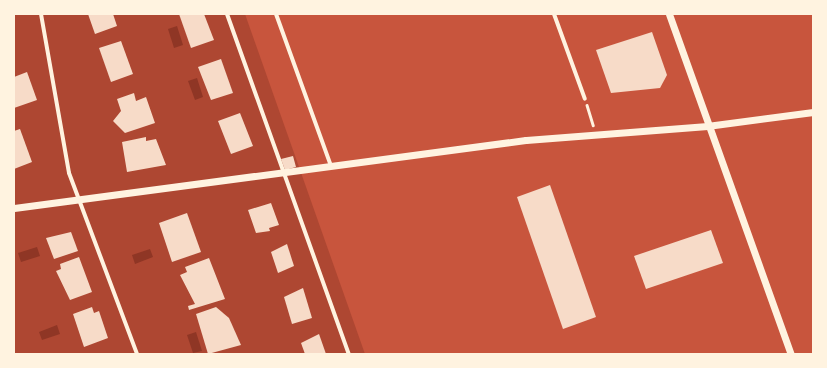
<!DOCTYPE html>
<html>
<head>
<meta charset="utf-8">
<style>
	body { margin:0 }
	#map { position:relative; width:827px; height:368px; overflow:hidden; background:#c8553d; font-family:"Golos Text",sans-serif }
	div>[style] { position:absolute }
	.green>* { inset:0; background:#ae4732 }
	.water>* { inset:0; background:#8f3625 }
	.building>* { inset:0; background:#f7dbc8 }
	.path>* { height:2.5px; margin:-1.25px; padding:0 1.25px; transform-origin:1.25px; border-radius:1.25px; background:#fff3e0 }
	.minor>* { height:4px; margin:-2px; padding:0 2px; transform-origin:2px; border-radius:2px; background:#fff3e0 }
	.tertiary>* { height:7px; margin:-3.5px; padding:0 3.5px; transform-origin:3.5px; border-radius:3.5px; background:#fff3e0 }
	span { translate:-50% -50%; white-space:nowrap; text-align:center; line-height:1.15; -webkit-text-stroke:3.5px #fff3e0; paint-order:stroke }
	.frame { position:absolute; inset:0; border:15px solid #fff3e0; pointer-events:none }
</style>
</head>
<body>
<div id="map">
	<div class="green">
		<i style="clip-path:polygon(14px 14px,245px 14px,365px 354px,14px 354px)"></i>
	</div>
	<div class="water">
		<i style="clip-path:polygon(177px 26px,183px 45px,174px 48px,168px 29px)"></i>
		<i style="clip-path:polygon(197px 78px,203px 97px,195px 100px,188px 81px)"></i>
		<i style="clip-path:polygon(37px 247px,40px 256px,21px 262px,18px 253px)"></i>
		<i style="clip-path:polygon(150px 249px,153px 257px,135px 264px,132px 255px)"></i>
		<i style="clip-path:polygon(57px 325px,60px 334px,42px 340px,39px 332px)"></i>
		<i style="clip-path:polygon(196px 332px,202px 351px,193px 353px,187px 335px)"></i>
	</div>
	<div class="building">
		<i style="clip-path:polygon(88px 14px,113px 14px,117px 26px,95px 34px)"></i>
		<i style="clip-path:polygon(179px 14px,204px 14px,214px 40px,191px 48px)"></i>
		<i style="clip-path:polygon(652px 32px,667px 75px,660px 88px,611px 93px,596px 50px)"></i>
		<i style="clip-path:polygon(121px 41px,133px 74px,111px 82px,99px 48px)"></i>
		<i style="clip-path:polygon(221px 59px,233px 93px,211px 100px,198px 67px)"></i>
		<i style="clip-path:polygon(27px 72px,37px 100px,14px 108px,14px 77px)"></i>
		<i style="clip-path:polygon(134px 93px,136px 101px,146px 97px,155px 123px,125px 133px,113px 121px,121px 111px,117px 99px)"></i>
		<i style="clip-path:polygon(240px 113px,253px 146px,231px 154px,218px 121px)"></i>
		<i style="clip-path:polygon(20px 129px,32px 162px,14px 169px,14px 131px)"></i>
		<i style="clip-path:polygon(146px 137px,146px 141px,156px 139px,166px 165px,127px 172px,122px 142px)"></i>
		<i style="clip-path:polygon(293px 156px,296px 167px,285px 170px,281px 159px)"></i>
		<i style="clip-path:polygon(550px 185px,596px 317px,563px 329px,517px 197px)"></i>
		<i style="clip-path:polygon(271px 203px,279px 225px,269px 228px,270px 231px,256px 233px,248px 210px)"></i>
		<i style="clip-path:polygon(187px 213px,201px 252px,172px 262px,159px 223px)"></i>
		<i style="clip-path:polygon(711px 230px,723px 263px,646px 289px,634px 256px)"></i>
		<i style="clip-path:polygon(71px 232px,78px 251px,54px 259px,46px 238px)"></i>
		<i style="clip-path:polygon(287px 244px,294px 266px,278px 273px,271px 252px)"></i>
		<i style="clip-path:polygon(79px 257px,92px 292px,70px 300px,56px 271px,61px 269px,60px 264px)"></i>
		<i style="clip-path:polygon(209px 258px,225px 299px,189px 310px,188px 306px,195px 304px,180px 275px,187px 272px,185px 267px)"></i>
		<i style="clip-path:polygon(303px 288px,312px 318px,292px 324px,284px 297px)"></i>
		<i style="clip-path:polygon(92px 307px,94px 313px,99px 311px,108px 338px,84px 347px,73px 314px)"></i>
		<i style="clip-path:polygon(216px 307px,229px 318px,241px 345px,208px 354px,196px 314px)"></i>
		<i style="clip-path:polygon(319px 334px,326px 354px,305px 354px,301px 343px)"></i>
	</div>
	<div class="path">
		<i style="left:587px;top:105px;width:21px;rotate:73deg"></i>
	</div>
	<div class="minor">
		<i style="left:41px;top:14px;width:161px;rotate:80deg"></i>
		<i style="left:69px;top:173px;width:193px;rotate:69.4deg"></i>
		<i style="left:227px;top:14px;width:361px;rotate:70.3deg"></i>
		<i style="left:276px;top:14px;width:162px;rotate:70.1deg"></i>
		<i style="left:554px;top:14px;width:90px;rotate:70deg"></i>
	</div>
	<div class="tertiary">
		<i style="left:669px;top:14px;width:361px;rotate:70.3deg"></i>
		<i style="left:14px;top:208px;width:516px;rotate:-7.57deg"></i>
		<i style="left:526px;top:140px;width:182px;rotate:-4.4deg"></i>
		<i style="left:707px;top:126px;width:107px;rotate:-7.5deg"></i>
	</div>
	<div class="frame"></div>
</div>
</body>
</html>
